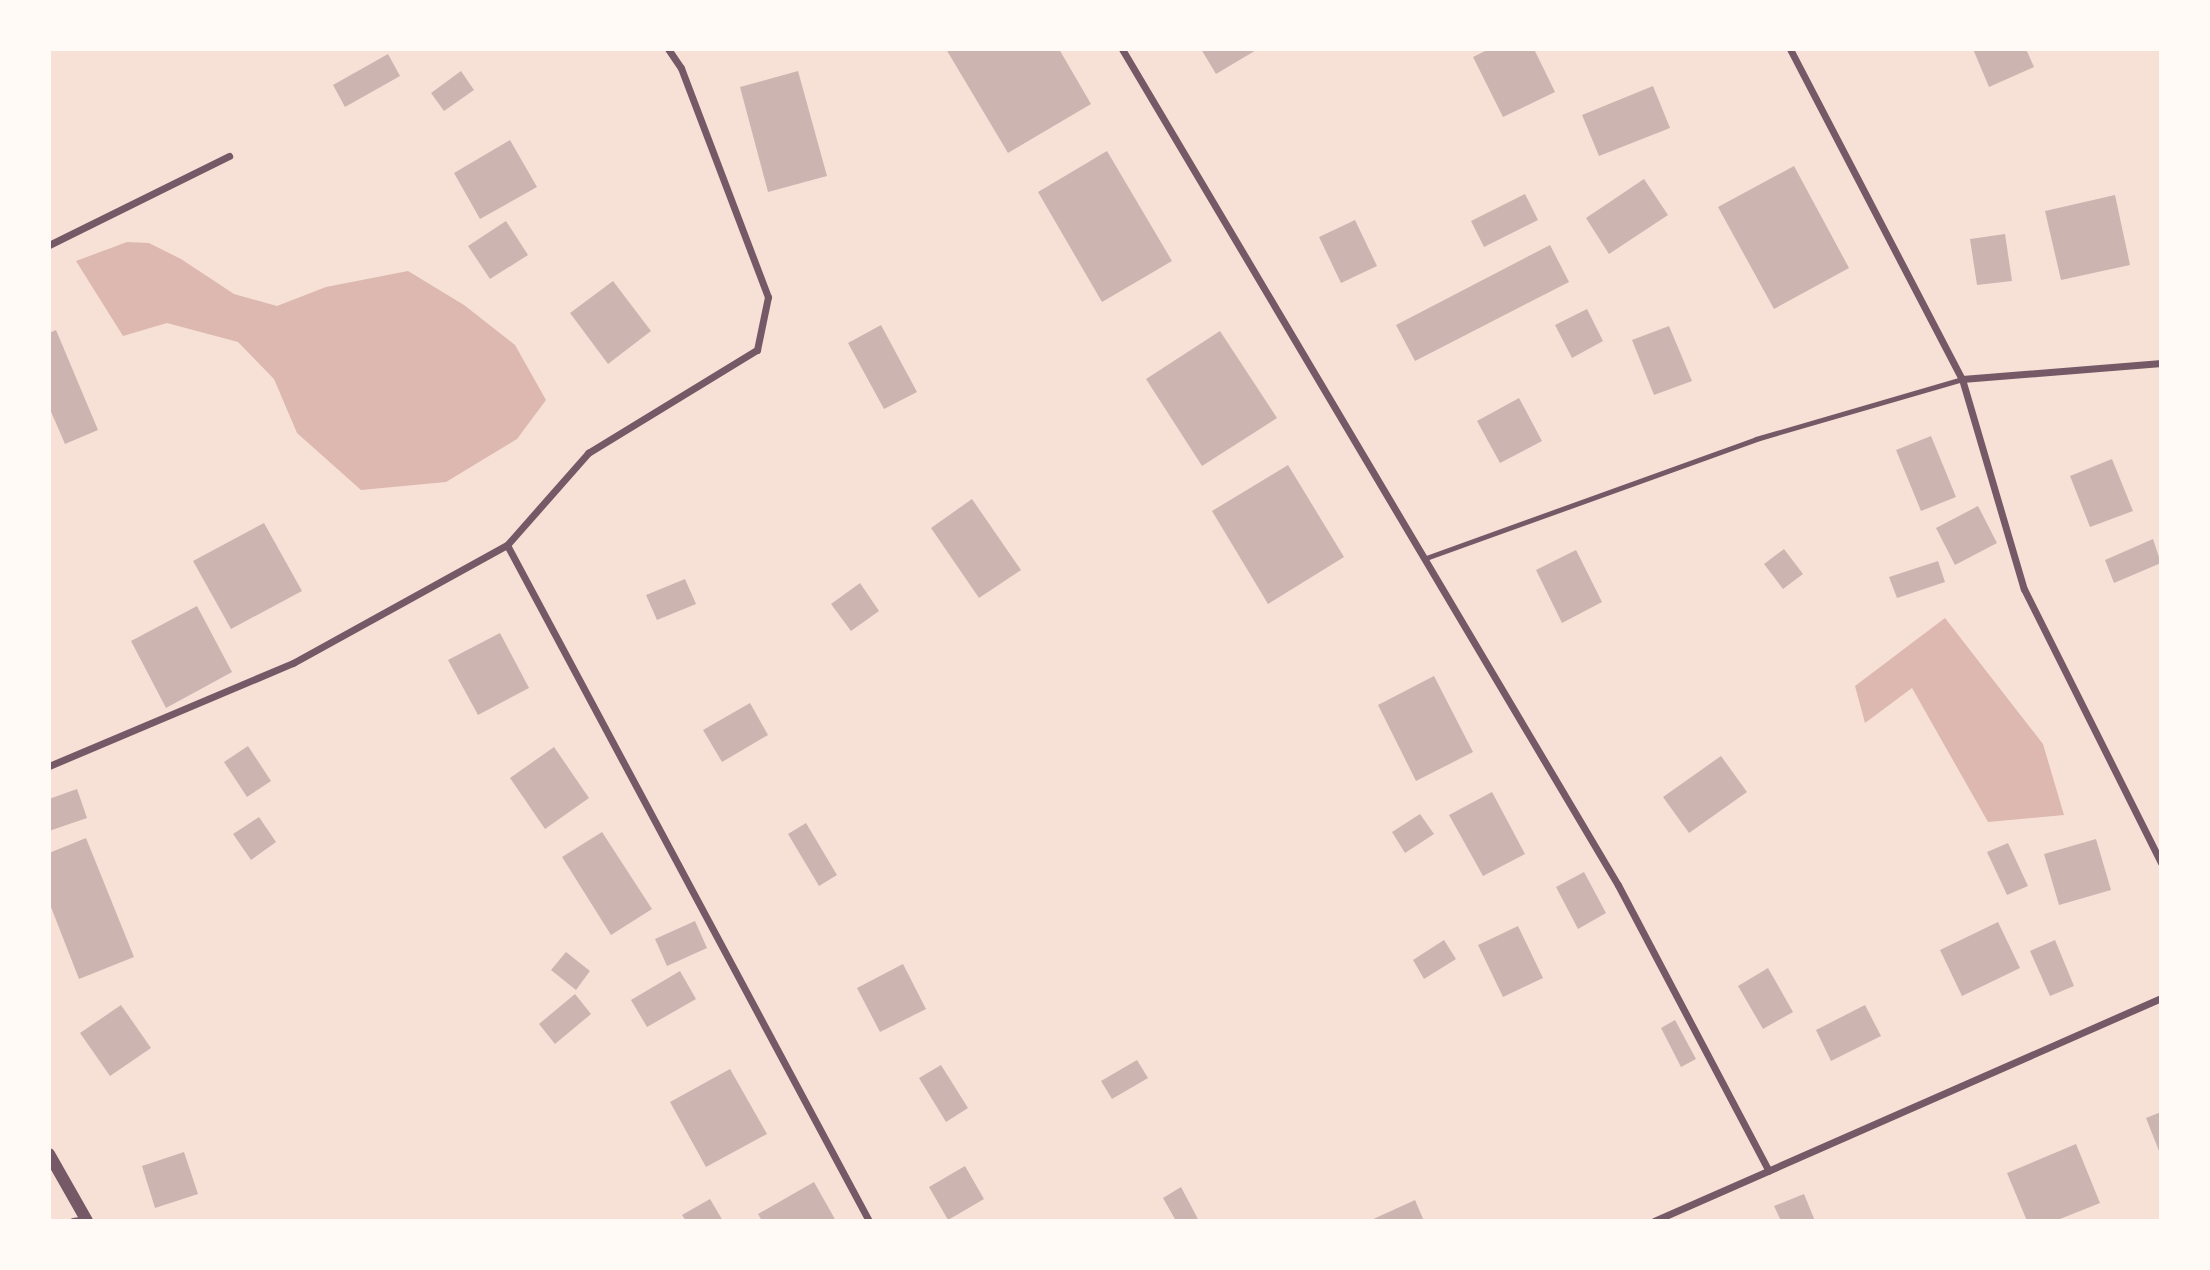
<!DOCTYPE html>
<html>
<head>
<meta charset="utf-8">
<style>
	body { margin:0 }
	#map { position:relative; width:2210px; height:1270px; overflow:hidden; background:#f7e1d7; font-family:Arial,sans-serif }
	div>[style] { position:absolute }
	.water>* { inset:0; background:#dcb8b0 }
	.building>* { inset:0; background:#ccb4b1 }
	.service>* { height:5px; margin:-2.5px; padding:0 2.5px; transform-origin:2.5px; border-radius:2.5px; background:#755966 }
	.minor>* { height:7px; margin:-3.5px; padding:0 3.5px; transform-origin:3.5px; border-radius:3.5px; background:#755966 }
	.tertiary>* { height:12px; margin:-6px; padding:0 6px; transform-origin:6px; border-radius:6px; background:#755966 }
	span { translate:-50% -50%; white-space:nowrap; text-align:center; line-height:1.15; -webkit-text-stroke:5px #fffaf5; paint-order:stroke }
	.frame { position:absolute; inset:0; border:51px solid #fffaf5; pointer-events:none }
</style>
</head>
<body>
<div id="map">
	<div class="water">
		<i style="clip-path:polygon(127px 242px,149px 243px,181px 259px,234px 294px,277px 306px,326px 287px,408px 271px,464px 305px,515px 345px,546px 400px,517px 439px,446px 482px,361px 490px,297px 433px,274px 379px,238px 342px,167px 323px,123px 336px,76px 261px)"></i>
		<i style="clip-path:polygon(1945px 618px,2043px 744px,2064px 815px,1988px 822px,1912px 688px,1865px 723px,1855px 686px)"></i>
	</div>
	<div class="building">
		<i style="clip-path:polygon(946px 49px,1059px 49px,1091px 104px,1008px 153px)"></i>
		<i style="clip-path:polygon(1201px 49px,1258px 49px,1216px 74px)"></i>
		<i style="clip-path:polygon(1489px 49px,1534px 49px,1555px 92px,1503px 117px,1473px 57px)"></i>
		<i style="clip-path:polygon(1973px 49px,2026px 49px,2034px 67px,1989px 87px)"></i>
		<i style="clip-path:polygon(388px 54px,400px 76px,345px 107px,333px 85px)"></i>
		<i style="clip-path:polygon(461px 71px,474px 90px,444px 111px,431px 93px)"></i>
		<i style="clip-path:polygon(798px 71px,827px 176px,768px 192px,740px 87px)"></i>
		<i style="clip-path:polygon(1653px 86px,1670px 128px,1599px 156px,1582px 115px)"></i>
		<i style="clip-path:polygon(510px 140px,537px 187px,480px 219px,454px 173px)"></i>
		<i style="clip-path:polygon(1107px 151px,1172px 261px,1102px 302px,1038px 192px)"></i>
		<i style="clip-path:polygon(1794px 166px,1849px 268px,1774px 309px,1718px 207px)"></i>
		<i style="clip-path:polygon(1644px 179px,1668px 215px,1609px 254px,1586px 218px)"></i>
		<i style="clip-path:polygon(1525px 194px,1538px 220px,1484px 247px,1471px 221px)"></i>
		<i style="clip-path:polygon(2115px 195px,2130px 265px,2061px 280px,2045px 211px)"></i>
		<i style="clip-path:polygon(1355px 220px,1377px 266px,1341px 283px,1319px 237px)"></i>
		<i style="clip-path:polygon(506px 221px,528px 255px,490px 279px,468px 246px)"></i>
		<i style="clip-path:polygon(2005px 234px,2012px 281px,1977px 285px,1970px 239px)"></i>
		<i style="clip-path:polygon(1550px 245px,1569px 282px,1415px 361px,1396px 325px)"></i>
		<i style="clip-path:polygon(613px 281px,651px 331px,608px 364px,570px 313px)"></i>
		<i style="clip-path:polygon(1587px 309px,1603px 341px,1572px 358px,1555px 325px)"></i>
		<i style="clip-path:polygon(881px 325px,917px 392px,884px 409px,848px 343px)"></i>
		<i style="clip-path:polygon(1669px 326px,1692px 381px,1654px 395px,1632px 340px)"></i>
		<i style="clip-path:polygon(56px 330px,98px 430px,65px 444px,49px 407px,49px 333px)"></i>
		<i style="clip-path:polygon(1220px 331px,1277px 418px,1202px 466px,1146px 379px)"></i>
		<i style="clip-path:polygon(1519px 398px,1542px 441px,1500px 463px,1477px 421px)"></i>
		<i style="clip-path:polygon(1931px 436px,1956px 497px,1921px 511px,1896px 450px)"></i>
		<i style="clip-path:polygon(2112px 459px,2133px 511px,2090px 527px,2070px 476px)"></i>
		<i style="clip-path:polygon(1288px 465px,1344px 557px,1268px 604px,1212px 511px)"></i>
		<i style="clip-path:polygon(972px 499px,1021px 570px,979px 598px,931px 528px)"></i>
		<i style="clip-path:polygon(1978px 506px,1997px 543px,1955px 565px,1936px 528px)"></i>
		<i style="clip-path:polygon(264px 523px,302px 591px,231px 629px,193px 561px)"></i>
		<i style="clip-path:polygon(2153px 539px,2161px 563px,2114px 583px,2105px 560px)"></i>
		<i style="clip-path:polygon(1784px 549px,1803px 574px,1783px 589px,1764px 564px)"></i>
		<i style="clip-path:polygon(1576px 550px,1602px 602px,1562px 623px,1536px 570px)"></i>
		<i style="clip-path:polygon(1938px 561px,1945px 582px,1897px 598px,1889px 577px)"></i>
		<i style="clip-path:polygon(685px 579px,696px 604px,657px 620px,646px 595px)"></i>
		<i style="clip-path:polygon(860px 583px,879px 611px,851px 631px,831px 604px)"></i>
		<i style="clip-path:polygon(197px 606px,232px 672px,166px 708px,131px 641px)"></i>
		<i style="clip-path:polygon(500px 633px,529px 688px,478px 715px,448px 660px)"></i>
		<i style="clip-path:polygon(1434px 676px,1473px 752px,1416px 781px,1378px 705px)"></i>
		<i style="clip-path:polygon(750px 703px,768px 735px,722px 762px,703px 730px)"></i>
		<i style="clip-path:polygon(248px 746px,271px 781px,247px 797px,224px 762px)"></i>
		<i style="clip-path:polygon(554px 747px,589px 798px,545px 829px,510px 778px)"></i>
		<i style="clip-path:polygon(1721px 756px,1747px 792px,1689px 833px,1663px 797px)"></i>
		<i style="clip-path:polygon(77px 789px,87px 818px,49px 831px,49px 799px)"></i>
		<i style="clip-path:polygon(1492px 792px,1525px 854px,1483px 876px,1449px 815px)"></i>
		<i style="clip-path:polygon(1420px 814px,1434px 834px,1405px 853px,1392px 832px)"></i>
		<i style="clip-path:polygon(259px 817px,276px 842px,251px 860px,233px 834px)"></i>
		<i style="clip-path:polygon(806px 823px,837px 875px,819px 886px,788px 834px)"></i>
		<i style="clip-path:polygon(602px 832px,652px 909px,611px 935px,562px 857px)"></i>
		<i style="clip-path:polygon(86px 838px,134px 957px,79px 979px,49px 902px,49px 853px)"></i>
		<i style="clip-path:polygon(2096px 839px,2111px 890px,2059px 905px,2044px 854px)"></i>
		<i style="clip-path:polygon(2008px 843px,2028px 886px,2007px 895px,1987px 852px)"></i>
		<i style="clip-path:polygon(1584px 872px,1606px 913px,1578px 929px,1556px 887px)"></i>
		<i style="clip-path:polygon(695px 921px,707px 948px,667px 966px,655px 939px)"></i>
		<i style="clip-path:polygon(1998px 922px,2020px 968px,1962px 996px,1940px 950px)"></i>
		<i style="clip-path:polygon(1518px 926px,1543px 978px,1503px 997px,1478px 945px)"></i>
		<i style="clip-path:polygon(1444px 940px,1456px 959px,1424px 979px,1413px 960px)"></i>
		<i style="clip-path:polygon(2055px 940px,2074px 986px,2050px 996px,2030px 951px)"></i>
		<i style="clip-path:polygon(566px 952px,590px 971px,576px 990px,551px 970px)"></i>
		<i style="clip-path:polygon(903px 964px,926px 1009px,880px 1032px,857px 988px)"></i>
		<i style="clip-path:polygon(1768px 968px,1793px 1012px,1763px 1029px,1738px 986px)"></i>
		<i style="clip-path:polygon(680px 971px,696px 999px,647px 1027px,631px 1000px)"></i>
		<i style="clip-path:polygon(575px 994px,591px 1014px,555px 1044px,539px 1024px)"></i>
		<i style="clip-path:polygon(121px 1005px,151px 1048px,110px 1076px,80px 1033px)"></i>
		<i style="clip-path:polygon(1865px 1005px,1881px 1036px,1831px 1061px,1816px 1030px)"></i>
		<i style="clip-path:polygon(1675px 1020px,1696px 1059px,1681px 1067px,1661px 1028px)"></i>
		<i style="clip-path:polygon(1137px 1060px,1148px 1078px,1112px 1099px,1101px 1081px)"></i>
		<i style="clip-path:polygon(941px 1065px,968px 1108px,946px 1122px,919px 1078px)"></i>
		<i style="clip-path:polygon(730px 1069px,767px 1134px,706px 1167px,670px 1102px)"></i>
		<i style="clip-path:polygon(2161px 1112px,2161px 1156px,2146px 1118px)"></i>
		<i style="clip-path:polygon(2076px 1144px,2100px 1203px,2055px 1221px,2027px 1221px,2007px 1173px)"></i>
		<i style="clip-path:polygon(184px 1152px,198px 1194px,155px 1208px,142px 1166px)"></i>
		<i style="clip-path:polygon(965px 1166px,984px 1199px,948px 1220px,929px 1187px)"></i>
		<i style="clip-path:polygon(814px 1182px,836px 1221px,762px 1221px,758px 1214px)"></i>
		<i style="clip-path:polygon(1181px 1187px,1199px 1221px,1176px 1221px,1163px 1198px)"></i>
		<i style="clip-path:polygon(1804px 1194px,1815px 1221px,1781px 1221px,1774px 1206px)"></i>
		<i style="clip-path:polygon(710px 1199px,723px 1221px,686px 1221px,682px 1215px)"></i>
		<i style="clip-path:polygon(1415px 1200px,1424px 1221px,1369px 1221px)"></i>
	</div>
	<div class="service">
		<i style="left:1426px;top:558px;width:351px;rotate:-19.8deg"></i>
		<i style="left:1756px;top:439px;width:215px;rotate:-16.2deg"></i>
	</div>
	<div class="minor">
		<i style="left:1122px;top:49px;width:972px;rotate:59.32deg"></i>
		<i style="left:1618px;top:885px;width:323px;rotate:62.2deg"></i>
		<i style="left:1790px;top:49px;width:372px;rotate:62.5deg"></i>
		<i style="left:1962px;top:379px;width:219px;rotate:73.6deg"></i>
		<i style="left:2024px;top:589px;width:306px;rotate:63.4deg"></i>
		<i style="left:49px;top:245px;width:201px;rotate:-26.3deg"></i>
		<i style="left:1962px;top:379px;width:200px;rotate:-4.6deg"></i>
		<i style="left:507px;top:545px;width:767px;rotate:61.83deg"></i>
		<i style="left:49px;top:766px;width:265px;rotate:-22.9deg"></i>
		<i style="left:293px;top:663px;width:244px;rotate:-28.9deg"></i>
		<i style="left:507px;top:545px;width:123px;rotate:-48.6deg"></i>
		<i style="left:588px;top:453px;width:198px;rotate:-31.4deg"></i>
		<i style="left:757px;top:350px;width:54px;rotate:-78.3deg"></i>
		<i style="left:768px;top:297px;width:245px;rotate:-110.8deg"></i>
		<i style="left:681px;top:68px;width:23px;rotate:-124deg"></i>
		<i style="left:73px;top:1221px;width:13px;rotate:-9deg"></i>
		<i style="left:1654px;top:1221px;width:554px;rotate:-23.74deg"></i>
	</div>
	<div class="tertiary">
		<i style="left:49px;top:1154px;width:77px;rotate:60.4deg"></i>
	</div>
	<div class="frame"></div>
</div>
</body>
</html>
